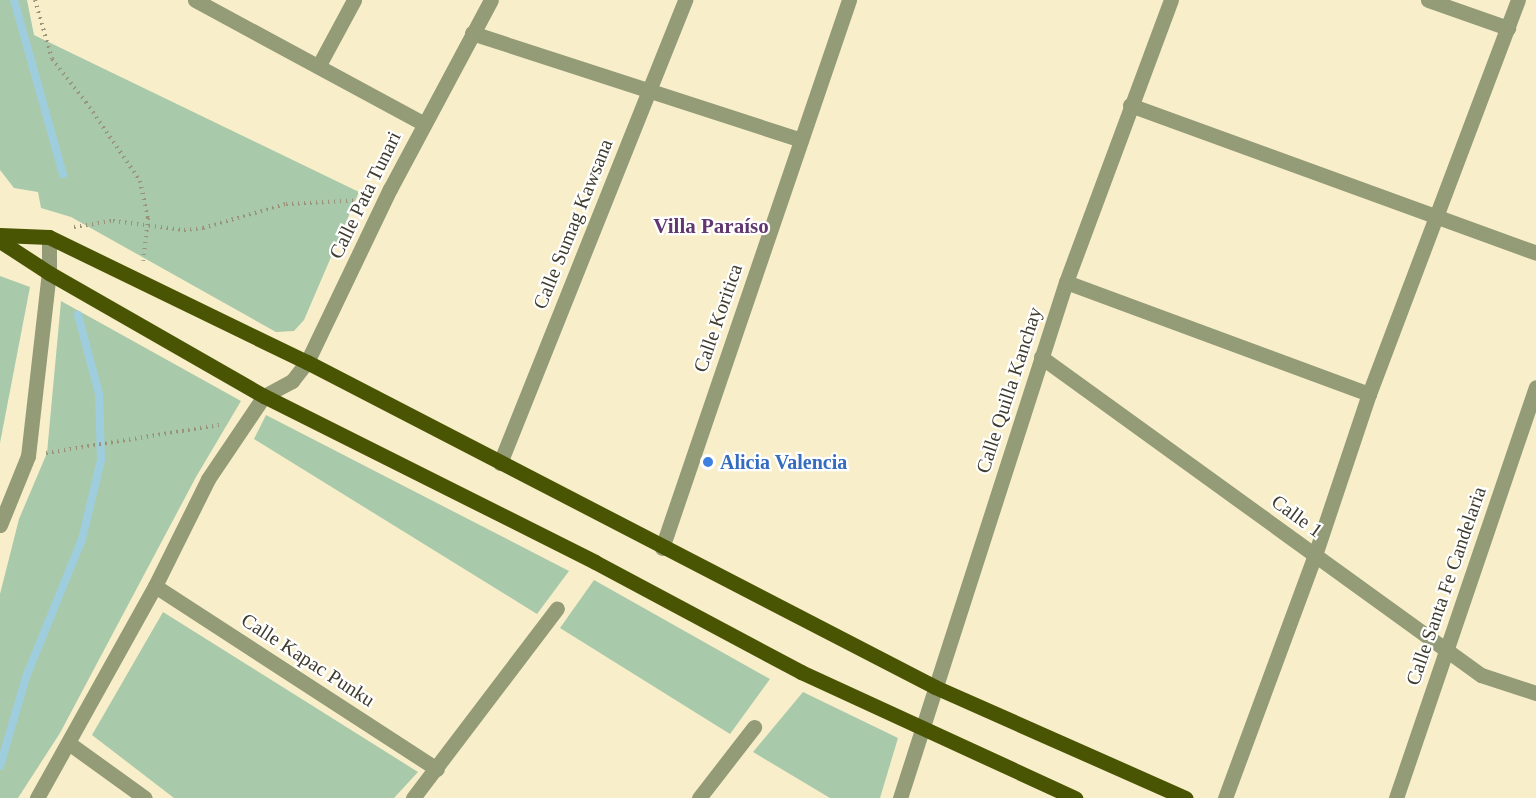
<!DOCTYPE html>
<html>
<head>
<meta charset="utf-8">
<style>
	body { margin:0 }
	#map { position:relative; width:1536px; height:798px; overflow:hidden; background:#f8efca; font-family:Georgia,serif }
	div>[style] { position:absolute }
	.green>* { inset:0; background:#a9c9ab }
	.stream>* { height:8px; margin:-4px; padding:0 4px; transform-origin:4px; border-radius:4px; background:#9ecede }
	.path>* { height:4px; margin-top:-2px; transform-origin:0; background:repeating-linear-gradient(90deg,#999379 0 1.5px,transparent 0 6px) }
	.minor>* { height:15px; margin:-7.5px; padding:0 7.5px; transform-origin:7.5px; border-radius:7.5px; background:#939b77 }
	.major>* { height:15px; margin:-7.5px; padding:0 7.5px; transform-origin:7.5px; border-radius:7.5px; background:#4a5503 }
	.dots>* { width:16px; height:16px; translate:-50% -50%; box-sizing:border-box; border:3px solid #fff; border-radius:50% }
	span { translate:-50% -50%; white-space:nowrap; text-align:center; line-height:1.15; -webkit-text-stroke:4.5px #fff; paint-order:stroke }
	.street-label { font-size:20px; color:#3f3c2d }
	.shop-label { font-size:20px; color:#366cbe; font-weight:700 }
	.left { translate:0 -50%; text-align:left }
	.neighbourhood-label { font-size:21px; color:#60386f; font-weight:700 }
</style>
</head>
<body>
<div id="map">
	<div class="green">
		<i style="clip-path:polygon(0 0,27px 0,34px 35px,359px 192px,304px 320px,294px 331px,276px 332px,71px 217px,41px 208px,38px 192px,14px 188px,0 170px)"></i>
		<i style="clip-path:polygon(0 276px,30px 287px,0 443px)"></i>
		<i style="clip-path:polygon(61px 301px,241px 401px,196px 477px,60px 733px,18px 798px,0 798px,0 594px,19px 519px,47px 453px)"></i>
		<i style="clip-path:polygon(266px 415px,569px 571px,537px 614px,254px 439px)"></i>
		<i style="clip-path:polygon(594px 580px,770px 679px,730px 734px,560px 628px)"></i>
		<i style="clip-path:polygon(163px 612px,418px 772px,394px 798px,174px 798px,92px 735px)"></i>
		<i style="clip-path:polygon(803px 692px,898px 738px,880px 798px,830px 798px,753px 752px)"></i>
	</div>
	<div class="stream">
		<i style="left:14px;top:0;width:181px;rotate:74.3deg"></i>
		<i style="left:0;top:766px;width:93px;rotate:-73.7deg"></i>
		<i style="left:26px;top:677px;width:149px;rotate:-67.9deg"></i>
		<i style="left:82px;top:539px;width:81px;rotate:-76.5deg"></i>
		<i style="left:101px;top:460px;width:66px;rotate:-91.7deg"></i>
		<i style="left:99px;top:394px;width:82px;rotate:-104.9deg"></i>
	</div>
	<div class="path">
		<i style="left:35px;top:0;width:61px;rotate:73.9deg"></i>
		<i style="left:52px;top:59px;width:55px;rotate:51.7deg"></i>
		<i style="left:86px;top:102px;width:96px;rotate:55.6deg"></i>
		<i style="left:140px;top:181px;width:38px;rotate:78deg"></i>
		<i style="left:148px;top:218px;width:43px;rotate:96.6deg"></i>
		<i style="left:74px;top:227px;width:39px;rotate:-9deg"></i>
		<i style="left:113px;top:221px;width:72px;rotate:7.2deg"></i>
		<i style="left:184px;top:230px;width:19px;rotate:-6deg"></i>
		<i style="left:203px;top:228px;width:86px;rotate:-16.1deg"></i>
		<i style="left:286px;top:204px;width:76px;rotate:-3deg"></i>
		<i style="left:46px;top:453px;width:175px;rotate:-9.2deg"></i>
	</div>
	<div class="minor">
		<i style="left:195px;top:0;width:260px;rotate:28.4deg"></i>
		<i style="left:1428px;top:0;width:85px;rotate:19.3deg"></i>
		<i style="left:472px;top:33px;width:346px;rotate:18deg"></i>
		<i style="left:319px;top:65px;width:74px;rotate:-61.7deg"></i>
		<i style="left:1130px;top:105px;width:432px;rotate:20deg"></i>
		<i style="left:1066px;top:282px;width:323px;rotate:20.3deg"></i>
		<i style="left:1041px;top:357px;width:543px;rotate:35.86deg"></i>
		<i style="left:1481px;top:675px;width:58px;rotate:18.1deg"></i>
		<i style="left:500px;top:463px;width:499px;rotate:-68.2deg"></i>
		<i style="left:0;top:525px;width:74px;rotate:-67.9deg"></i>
		<i style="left:28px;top:456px;width:184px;rotate:-83.5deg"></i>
		<i style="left:49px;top:273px;width:36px;rotate:-90deg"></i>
		<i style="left:662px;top:548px;width:579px;rotate:-71.16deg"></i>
		<i style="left:155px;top:586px;width:336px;rotate:33deg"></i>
		<i style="left:70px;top:744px;width:92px;rotate:35.8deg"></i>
		<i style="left:37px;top:798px;width:243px;rotate:-60.9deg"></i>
		<i style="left:155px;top:586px;width:119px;rotate:-63.6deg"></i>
		<i style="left:208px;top:479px;width:100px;rotate:-56deg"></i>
		<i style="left:264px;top:396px;width:32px;rotate:-28deg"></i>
		<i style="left:292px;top:381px;width:24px;rotate:-52deg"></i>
		<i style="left:307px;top:362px;width:192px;rotate:-64.4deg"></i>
		<i style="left:390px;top:189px;width:214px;rotate:-61.9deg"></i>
		<i style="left:413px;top:798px;width:238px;rotate:-52.8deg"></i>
		<i style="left:699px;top:798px;width:90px;rotate:-52.2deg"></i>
		<i style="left:900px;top:798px;width:542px;rotate:-72.17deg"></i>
		<i style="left:1066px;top:282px;width:301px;rotate:-69.6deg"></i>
		<i style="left:1225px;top:798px;width:259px;rotate:-69.7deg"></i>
		<i style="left:1315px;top:555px;width:170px;rotate:-71.5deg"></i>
		<i style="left:1369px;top:394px;width:421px;rotate:-69.3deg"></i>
		<i style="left:1396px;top:798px;width:434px;rotate:-71.2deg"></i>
	</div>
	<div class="major">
		<i style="left:0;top:235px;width:49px;rotate:2.3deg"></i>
		<i style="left:49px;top:237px;width:287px;rotate:25.9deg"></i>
		<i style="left:307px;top:362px;width:707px;rotate:27.36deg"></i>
		<i style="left:935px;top:687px;width:274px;rotate:23.9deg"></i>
		<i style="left:0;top:241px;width:59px;rotate:33.1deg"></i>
		<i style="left:49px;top:273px;width:248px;rotate:29.8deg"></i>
		<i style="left:264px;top:396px;width:370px;rotate:26.6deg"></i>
		<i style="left:595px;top:562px;width:234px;rotate:28.1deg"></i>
		<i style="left:801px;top:672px;width:302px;rotate:24.7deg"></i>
	</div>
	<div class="dots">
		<i style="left:708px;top:462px;background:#3f7fe0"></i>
	</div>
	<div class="street-label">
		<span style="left:365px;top:195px;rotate:-64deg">Calle Pata Tunari</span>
		<span style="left:573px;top:224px;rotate:-68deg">Calle Sumag Kawsana</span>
		<span style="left:718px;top:318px;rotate:-71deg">Calle Koritica</span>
		<span style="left:1009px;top:390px;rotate:-72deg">Calle Quilla Kanchay</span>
		<span style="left:1297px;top:516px;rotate:36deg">Calle 1</span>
		<span style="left:1446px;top:586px;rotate:-71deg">Calle Santa Fe Candelaria</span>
		<span style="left:308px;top:660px;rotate:33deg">Calle Kapac Punku</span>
	</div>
	<div class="shop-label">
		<span class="left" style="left:720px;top:462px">Alicia Valencia</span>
	</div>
	<div class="neighbourhood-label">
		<span style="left:711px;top:226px">Villa Paraíso</span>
	</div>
</div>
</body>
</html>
